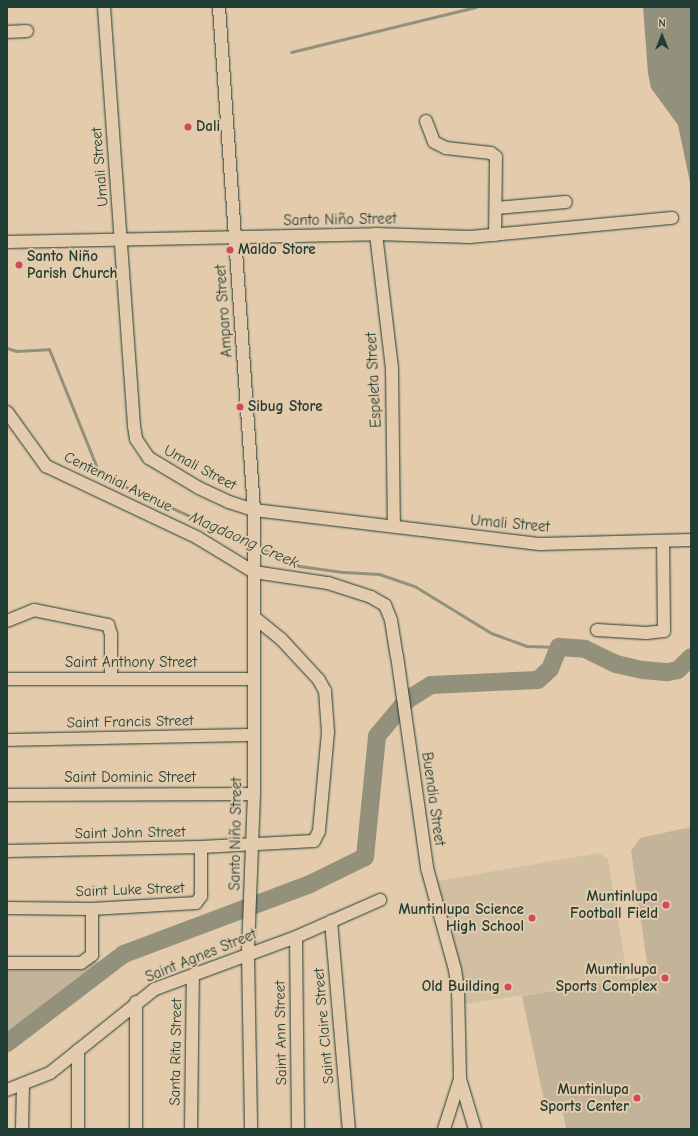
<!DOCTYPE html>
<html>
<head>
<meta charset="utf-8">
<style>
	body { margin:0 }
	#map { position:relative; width:698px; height:1136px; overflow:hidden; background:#e3cbac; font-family:"Comic Neue",sans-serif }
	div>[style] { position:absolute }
	.built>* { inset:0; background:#d2bfa2 }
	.green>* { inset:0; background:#c3b399 }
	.water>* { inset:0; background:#93917b }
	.stream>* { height:3px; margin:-1.5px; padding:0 1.5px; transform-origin:1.5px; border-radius:1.5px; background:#93917b }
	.river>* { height:18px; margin:-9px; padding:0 9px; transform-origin:9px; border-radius:9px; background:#93917b }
	.roads { filter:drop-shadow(0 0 1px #1f3d34) drop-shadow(0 0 1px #1f3d34) }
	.minor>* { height:12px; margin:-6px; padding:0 6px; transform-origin:6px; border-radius:6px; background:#e3cbac }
	.dots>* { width:11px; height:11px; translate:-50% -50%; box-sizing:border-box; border:2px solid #e3cbac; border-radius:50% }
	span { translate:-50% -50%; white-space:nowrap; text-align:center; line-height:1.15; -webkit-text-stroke:4px #e3cbac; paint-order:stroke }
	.poi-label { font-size:15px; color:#1f3d34; font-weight:700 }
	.left { translate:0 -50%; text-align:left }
	.right { translate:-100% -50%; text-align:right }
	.street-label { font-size:15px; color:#1f3d34 }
	.water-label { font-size:16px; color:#2b453b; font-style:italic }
	.frame { position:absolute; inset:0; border:8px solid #1f3d34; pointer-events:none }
	.north { position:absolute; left:642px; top:16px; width:40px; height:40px; -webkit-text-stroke:3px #e3cbac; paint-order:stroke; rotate:0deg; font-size:11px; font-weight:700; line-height:16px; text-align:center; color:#1f3d34 }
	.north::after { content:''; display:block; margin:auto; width:14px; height:18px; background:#1f3d34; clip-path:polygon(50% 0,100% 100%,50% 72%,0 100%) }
</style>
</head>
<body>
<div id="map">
	<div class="built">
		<i style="clip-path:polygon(599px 853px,608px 859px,627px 975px,624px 980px,464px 1004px,437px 881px)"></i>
	</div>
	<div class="green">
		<i style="clip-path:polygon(691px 827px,691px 1129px,566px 1129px,561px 1102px,545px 1105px,522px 996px,649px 976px,631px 851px,640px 838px)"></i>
		<i style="clip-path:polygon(94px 961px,105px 964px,7px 1037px,7px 969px,71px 968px)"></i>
	</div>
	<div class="water">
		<i style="clip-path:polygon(643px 7px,691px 7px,691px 187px,678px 125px,651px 88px,648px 73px)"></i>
	</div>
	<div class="stream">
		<i style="left:291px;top:52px;width:190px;rotate:-13.7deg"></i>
		<i style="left:7px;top:348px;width:9px;rotate:18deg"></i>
		<i style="left:16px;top:351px;width:33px;rotate:-3deg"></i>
		<i style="left:49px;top:349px;width:136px;rotate:68deg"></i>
		<i style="left:100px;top:475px;width:166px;rotate:24.6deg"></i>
		<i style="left:256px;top:546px;width:47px;rotate:24.9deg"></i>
		<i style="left:299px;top:566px;width:44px;rotate:7.8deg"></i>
		<i style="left:343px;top:572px;width:36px;rotate:3deg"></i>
		<i style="left:379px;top:574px;width:39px;rotate:19deg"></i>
		<i style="left:416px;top:587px;width:88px;rotate:31.5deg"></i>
		<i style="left:491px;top:633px;width:38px;rotate:20deg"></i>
		<i style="left:527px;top:646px;width:32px;rotate:2deg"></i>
	</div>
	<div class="river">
		<i style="left:7px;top:1043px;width:147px;rotate:-37.3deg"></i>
		<i style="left:124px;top:954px;width:199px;rotate:-20.6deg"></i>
		<i style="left:310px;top:884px;width:61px;rotate:-26.1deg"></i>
		<i style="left:365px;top:857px;width:122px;rotate:-84.3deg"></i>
		<i style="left:377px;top:736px;width:47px;rotate:-50.2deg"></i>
		<i style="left:407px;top:700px;width:28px;rotate:-32deg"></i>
		<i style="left:431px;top:685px;width:107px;rotate:-2.7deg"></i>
		<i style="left:538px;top:680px;width:16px;rotate:-43deg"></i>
		<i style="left:550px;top:669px;width:24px;rotate:-68deg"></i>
		<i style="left:559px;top:647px;width:26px;rotate:4deg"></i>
		<i style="left:585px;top:649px;width:34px;rotate:26deg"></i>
		<i style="left:616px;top:664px;width:28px;rotate:13deg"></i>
		<i style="left:643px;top:670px;width:25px;rotate:5deg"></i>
		<i style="left:668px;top:672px;width:10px;rotate:-11deg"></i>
		<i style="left:678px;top:670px;width:18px;rotate:-45deg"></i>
	</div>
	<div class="roads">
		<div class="minor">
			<i style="left:104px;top:7px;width:420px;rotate:85.9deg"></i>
			<i style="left:134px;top:426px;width:13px;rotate:81deg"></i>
			<i style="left:136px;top:439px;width:23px;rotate:56deg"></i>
			<i style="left:149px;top:458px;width:58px;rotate:31deg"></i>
			<i style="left:199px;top:488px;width:33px;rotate:25deg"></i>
			<i style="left:229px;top:502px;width:26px;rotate:18deg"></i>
			<i style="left:254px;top:510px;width:289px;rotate:6.8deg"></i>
			<i style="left:541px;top:544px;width:150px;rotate:-1.5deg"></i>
			<i style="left:219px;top:7px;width:504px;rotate:86.02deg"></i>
			<i style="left:254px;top:510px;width:284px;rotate:90deg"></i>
			<i style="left:254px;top:794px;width:159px;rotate:92.2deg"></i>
			<i style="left:248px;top:953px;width:176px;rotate:89deg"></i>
			<i style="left:7px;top:32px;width:20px;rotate:-3deg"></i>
			<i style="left:426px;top:121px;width:22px;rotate:69deg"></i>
			<i style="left:434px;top:142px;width:13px;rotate:27deg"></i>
			<i style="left:446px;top:148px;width:45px;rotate:6.3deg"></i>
			<i style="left:491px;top:153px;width:6px;rotate:39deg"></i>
			<i style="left:496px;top:157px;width:78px;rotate:90.7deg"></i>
			<i style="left:496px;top:208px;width:70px;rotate:-4.9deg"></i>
			<i style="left:376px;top:234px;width:136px;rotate:83.2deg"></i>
			<i style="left:392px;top:369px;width:157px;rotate:89.3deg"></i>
			<i style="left:7px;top:242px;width:369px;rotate:-1.2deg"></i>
			<i style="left:376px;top:234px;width:94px;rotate:1.8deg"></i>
			<i style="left:470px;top:237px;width:203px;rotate:-5.4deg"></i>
			<i style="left:7px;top:412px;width:67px;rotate:54.2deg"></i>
			<i style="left:46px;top:466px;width:168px;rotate:25.3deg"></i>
			<i style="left:198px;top:538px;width:66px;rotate:31.3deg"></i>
			<i style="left:254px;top:572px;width:75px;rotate:8.5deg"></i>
			<i style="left:328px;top:583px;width:45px;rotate:18deg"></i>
			<i style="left:371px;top:597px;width:16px;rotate:30deg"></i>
			<i style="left:385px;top:605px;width:16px;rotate:68deg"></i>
			<i style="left:391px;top:620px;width:36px;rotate:81deg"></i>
			<i style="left:397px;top:656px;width:214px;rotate:81.9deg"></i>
			<i style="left:427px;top:868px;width:106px;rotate:74.6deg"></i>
			<i style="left:455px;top:970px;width:19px;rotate:81deg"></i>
			<i style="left:458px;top:989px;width:90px;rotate:88.7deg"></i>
			<i style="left:460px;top:1079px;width:52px;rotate:73.3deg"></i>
			<i style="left:7px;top:621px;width:29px;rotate:-22deg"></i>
			<i style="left:34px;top:610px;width:76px;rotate:11.5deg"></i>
			<i style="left:108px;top:625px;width:9px;rotate:72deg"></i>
			<i style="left:111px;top:634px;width:44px;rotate:90deg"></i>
			<i style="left:597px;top:630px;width:49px;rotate:3.5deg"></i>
			<i style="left:646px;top:633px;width:18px;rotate:-6deg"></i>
			<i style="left:664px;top:631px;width:90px;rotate:-90.6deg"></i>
			<i style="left:7px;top:679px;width:247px"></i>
			<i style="left:7px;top:740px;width:247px;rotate:-1.2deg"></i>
			<i style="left:7px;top:795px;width:247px;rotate:-0.2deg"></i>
			<i style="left:7px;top:851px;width:194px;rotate:-1.2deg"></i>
			<i style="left:201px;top:847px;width:113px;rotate:-3deg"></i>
			<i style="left:314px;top:841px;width:11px;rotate:-63deg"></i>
			<i style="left:319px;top:831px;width:99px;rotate:-84.8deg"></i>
			<i style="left:328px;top:732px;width:41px;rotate:-94.2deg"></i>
			<i style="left:325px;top:691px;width:13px;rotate:-119deg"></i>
			<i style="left:319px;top:680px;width:56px;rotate:-132.8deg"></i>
			<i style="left:281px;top:639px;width:33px;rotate:-141deg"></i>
			<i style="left:7px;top:908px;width:85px;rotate:0.7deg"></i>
			<i style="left:92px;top:909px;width:104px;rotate:-3.3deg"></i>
			<i style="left:196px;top:903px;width:9px;rotate:-54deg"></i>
			<i style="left:201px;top:896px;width:49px;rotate:-90deg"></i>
			<i style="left:331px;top:921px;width:209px;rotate:85.1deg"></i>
			<i style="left:296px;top:937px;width:192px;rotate:89.4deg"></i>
			<i style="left:7px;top:963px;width:74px"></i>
			<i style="left:81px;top:963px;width:14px;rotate:-36deg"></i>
			<i style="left:92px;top:955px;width:46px;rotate:-90deg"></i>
			<i style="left:7px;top:1090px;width:46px;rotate:-21.6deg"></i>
			<i style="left:50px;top:1073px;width:134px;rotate:-38.7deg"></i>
			<i style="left:155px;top:989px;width:150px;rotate:-20.2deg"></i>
			<i style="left:296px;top:937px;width:92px;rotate:-23.8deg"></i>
			<i style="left:22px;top:1129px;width:44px;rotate:-88.7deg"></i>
			<i style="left:78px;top:1129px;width:79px;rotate:-90deg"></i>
			<i style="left:136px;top:1129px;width:127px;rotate:-90deg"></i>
			<i style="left:191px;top:1129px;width:154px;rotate:-89.3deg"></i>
			<i style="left:444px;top:1129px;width:52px;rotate:-72.3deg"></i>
		</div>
	</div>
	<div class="dots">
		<i style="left:188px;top:127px;background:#d1495b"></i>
		<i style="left:230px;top:250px;background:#d1495b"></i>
		<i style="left:19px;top:265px;background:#d1495b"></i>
		<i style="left:240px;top:407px;background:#d1495b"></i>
		<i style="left:666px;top:905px;background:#d1495b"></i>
		<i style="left:532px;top:918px;background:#d1495b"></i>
		<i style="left:665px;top:978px;background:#d1495b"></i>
		<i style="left:508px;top:987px;background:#d1495b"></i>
		<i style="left:637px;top:1098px;background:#d1495b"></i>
	</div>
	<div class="poi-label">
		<span class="left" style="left:196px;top:127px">Dali</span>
		<span class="left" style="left:238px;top:250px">Maldo Store</span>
		<span class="left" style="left:27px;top:265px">Santo Niño<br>Parish Church</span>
		<span class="left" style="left:248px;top:407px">Sibug Store</span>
		<span class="right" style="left:658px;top:905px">Muntinlupa<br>Football Field</span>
		<span class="right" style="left:524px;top:918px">Muntinlupa Science<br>High School</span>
		<span class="right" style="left:657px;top:978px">Muntinlupa<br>Sports Complex</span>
		<span class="right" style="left:500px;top:987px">Old Building</span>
		<span class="right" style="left:629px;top:1098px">Muntinlupa<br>Sports Center</span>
	</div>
	<div class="street-label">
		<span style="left:100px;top:167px;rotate:-95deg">Umali Street</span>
		<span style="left:340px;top:220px;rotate:-1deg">Santo Niño Street</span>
		<span style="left:224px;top:311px;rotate:-94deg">Amparo Street</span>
		<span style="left:374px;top:380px;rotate:-93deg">Espeleta Street</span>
		<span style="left:200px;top:468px;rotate:28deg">Umali Street</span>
		<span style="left:118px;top:482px;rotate:26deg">Centennial Avenue</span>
		<span style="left:510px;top:524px;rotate:5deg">Umali Street</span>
		<span style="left:131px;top:663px">Saint Anthony Street</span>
		<span style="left:130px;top:722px;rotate:-1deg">Saint Francis Street</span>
		<span style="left:130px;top:778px">Saint Dominic Street</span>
		<span style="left:433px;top:799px;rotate:82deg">Buendia Street</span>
		<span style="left:130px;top:833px;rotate:-1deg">Saint John Street</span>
		<span style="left:236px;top:834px;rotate:-89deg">Santo Niño Street</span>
		<span style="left:130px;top:890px;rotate:-2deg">Saint Luke Street</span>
		<span style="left:201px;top:956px;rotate:-22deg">Saint Agnes Street</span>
		<span style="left:324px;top:1026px;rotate:-95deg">Saint Claire Street</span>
		<span style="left:281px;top:1033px;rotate:-91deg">Saint Ann Street</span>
		<span style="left:176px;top:1052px;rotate:-89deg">Santa Rita Street</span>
	</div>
	<div class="water-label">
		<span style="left:244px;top:540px;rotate:24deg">Magdaong Creek</span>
	</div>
	<div class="frame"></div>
	<div class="north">N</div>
</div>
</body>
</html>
